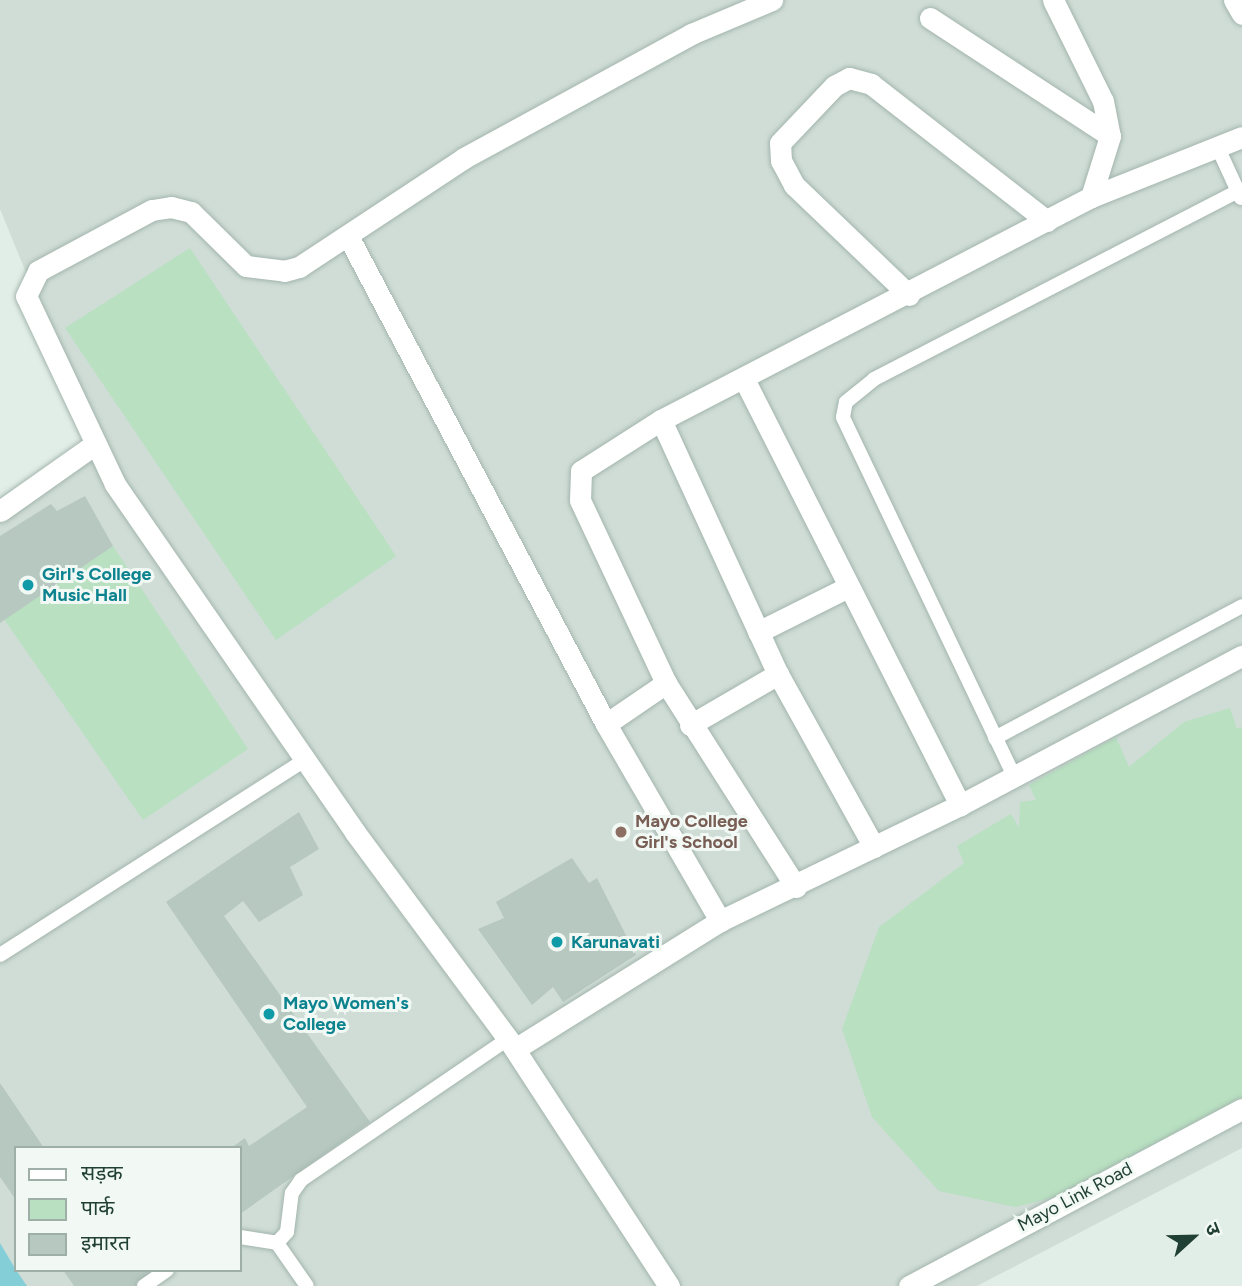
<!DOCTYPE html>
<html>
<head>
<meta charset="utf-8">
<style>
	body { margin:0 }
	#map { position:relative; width:1242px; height:1286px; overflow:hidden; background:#e1ede7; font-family:Figtree,"Noto Sans Devanagari",sans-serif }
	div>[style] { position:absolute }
	.built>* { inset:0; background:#cfddd6 }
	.green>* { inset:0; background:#b8e0c1 }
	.water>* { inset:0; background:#84ced7 }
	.building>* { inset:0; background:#b6c8c0 }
	.roads { filter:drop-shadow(0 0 2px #a3b5ae) drop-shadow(0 0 2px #a3b5ae) }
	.lane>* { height:14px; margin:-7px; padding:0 7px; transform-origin:7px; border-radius:7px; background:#fff }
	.street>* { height:21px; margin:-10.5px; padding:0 10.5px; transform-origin:10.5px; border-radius:10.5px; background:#fff }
	.secondary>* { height:21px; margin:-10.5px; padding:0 10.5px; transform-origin:10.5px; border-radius:10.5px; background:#fff }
	.dots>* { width:19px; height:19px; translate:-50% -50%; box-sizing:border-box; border:4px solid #f2f9f5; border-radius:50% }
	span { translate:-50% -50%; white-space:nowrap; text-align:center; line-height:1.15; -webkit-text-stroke:6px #f2f9f5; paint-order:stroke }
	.culture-label { font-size:18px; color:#0d838f; font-weight:700 }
	.left { translate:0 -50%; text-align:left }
	.education-label { font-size:18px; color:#785e54; font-weight:700 }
	.street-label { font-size:18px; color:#203f35 }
	.legend { position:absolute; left:14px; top:1146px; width:228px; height:126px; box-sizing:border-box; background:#f2f9f5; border:2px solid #9eafa8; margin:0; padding:9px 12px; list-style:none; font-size:21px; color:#203f35 }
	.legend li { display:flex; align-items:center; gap:14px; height:35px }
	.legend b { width:35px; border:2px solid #9eafa8 }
	.north { position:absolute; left:1158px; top:1202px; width:70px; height:70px; -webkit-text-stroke:5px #f2f9f5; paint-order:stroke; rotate:68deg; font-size:19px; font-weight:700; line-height:28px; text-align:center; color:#203f35 }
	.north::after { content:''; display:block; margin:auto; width:24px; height:32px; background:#203f35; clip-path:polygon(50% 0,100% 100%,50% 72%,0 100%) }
</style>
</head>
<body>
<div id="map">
	<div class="built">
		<i style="clip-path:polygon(evenodd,0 0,1232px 0,1242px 18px,1242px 1148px,977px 1286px,0 1286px,0 515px,97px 446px,0 209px,0 0,16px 1148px,240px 1148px,240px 1270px,16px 1270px,16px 1148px)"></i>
	</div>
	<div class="green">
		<i style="clip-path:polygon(190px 248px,396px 556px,276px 640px,65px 328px)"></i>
		<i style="clip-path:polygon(113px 546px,248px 749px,143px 820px,4px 619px)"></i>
		<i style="clip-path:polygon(1230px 708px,1237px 729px,1242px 727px,1242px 1108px,1068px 1194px,1015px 1207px,939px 1191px,872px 1117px,842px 1029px,879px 927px,964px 863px,957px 846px,1011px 814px,1019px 828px,1020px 802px,1036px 800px,1029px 785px,1116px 737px,1129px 767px,1184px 722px)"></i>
	</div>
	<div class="water">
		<i style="clip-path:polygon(0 1243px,16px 1270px,27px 1286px,0 1286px)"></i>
	</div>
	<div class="building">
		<i style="clip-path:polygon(85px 496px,113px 546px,0 623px,0 536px,51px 504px,57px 511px)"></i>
		<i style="clip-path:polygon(299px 812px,319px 849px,290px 867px,303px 895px,259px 922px,243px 901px,224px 916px,370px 1122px,240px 1214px,240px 1148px,231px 1148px,245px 1138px,249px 1146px,307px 1107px,166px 902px)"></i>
		<i style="clip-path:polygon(572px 858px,589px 883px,597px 878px,636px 955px,563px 1002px,553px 987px,532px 1005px,478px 929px,504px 918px,496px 902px)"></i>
		<i style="clip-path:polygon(0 1083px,44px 1148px,16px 1148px,16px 1200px,0 1177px)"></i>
		<i style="clip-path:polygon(63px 1270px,161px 1270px,139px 1286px,74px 1286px)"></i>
	</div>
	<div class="roads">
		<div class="lane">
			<i style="left:1218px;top:148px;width:55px;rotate:65.3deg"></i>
			<i style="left:995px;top:738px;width:280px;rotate:-28.1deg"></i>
			<i style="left:1013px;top:774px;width:395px;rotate:-115.5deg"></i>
			<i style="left:843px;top:417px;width:15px;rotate:-79deg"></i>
			<i style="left:846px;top:402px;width:36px;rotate:-39deg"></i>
			<i style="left:874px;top:379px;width:410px;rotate:-27.3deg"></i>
			<i style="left:0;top:955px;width:363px;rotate:-32.6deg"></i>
			<i style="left:240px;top:1237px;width:37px;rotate:9deg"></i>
			<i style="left:277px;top:1243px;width:15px;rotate:-48deg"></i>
			<i style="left:287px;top:1232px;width:39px;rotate:-83deg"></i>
			<i style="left:292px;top:1193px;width:16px;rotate:-55deg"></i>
			<i style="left:301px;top:1180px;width:250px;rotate:-34.3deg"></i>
			<i style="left:277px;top:1243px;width:52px;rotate:55.1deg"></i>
			<i style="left:144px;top:1286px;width:28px;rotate:-35deg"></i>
		</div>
		<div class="street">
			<i style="left:1053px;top:0;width:113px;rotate:63.7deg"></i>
			<i style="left:1103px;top:101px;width:36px;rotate:79deg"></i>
			<i style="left:930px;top:18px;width:215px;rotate:33.2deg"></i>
			<i style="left:1110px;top:136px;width:64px;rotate:107.3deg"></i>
			<i style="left:348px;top:236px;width:552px;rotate:62.14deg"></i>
			<i style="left:606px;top:724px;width:228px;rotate:59.9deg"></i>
			<i style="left:720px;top:921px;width:267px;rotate:-25.8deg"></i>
			<i style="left:960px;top:805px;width:319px;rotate:-27.9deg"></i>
			<i style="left:909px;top:295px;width:159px;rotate:-136.3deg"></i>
			<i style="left:794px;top:185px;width:27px;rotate:-118deg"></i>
			<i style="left:781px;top:161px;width:18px;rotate:-93deg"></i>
			<i style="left:780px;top:143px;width:79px;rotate:-46.5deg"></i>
			<i style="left:834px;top:86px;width:17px;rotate:-28deg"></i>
			<i style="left:849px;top:78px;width:23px;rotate:15deg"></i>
			<i style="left:871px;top:84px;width:223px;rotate:37.9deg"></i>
			<i style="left:744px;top:379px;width:478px;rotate:63.1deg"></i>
			<i style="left:661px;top:420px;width:280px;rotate:65.3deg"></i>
			<i style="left:778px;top:674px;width:198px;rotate:61deg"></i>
			<i style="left:0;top:511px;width:113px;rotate:-35.2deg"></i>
			<i style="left:758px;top:632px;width:101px;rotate:-26.6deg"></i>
			<i style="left:606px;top:724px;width:73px;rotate:-34.3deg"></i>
			<i style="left:690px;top:725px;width:102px;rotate:-30.1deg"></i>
			<i style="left:796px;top:887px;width:242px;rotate:-122.5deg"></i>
			<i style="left:666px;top:683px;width:202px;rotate:-115.2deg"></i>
			<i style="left:580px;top:500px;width:29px;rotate:-88deg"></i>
			<i style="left:581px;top:471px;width:95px;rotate:-32.5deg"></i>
			<i style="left:661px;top:420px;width:484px;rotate:-27.4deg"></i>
			<i style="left:1091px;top:197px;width:162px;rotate:-21.7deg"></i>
			<i style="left:515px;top:1049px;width:242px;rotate:-32deg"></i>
			<i style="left:669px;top:1286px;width:295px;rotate:-123.1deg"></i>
			<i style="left:508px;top:1039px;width:257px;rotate:-126.5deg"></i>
			<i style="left:355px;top:832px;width:423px;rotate:-124.6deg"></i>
			<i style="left:115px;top:484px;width:208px;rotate:-115.3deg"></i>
			<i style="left:26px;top:296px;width:28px;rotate:-64deg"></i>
			<i style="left:38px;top:271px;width:129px;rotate:-28.2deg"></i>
			<i style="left:152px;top:210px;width:19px;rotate:-9deg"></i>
			<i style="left:171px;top:207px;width:21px;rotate:14deg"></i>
			<i style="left:191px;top:212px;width:77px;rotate:44.5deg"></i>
			<i style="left:246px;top:266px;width:38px;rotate:7deg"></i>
			<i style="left:284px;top:271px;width:16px;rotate:-15deg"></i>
			<i style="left:299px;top:267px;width:198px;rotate:-33.4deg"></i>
			<i style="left:464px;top:158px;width:259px;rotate:-28.6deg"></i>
			<i style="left:691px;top:34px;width:88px;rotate:-22.8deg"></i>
		</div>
		<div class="secondary">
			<i style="left:1234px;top:0;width:16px;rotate:60deg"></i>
			<i style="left:909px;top:1286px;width:377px;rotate:-28deg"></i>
		</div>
	</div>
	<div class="dots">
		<i style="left:28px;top:585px;background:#0f9aa8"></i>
		<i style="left:621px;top:832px;background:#8d6e63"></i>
		<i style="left:557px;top:942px;background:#0f9aa8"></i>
		<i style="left:269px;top:1014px;background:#0f9aa8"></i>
	</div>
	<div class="culture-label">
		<span class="left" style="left:42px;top:585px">Girl's College<br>Music Hall</span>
		<span class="left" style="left:571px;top:942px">Karunavati</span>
		<span class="left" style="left:283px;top:1014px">Mayo Women's<br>College</span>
	</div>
	<div class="education-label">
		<span class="left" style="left:635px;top:832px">Mayo College<br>Girl's School</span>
	</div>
	<div class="street-label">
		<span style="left:1075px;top:1197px;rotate:-28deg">Mayo Link Road</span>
	</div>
	<ul class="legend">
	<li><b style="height:9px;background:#fff"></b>सड़क</li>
	<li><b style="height:19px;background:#b8e0c1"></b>पार्क</li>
	<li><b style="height:19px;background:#b6c8c0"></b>इमारत</li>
	</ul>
	<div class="north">उ</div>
</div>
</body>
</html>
